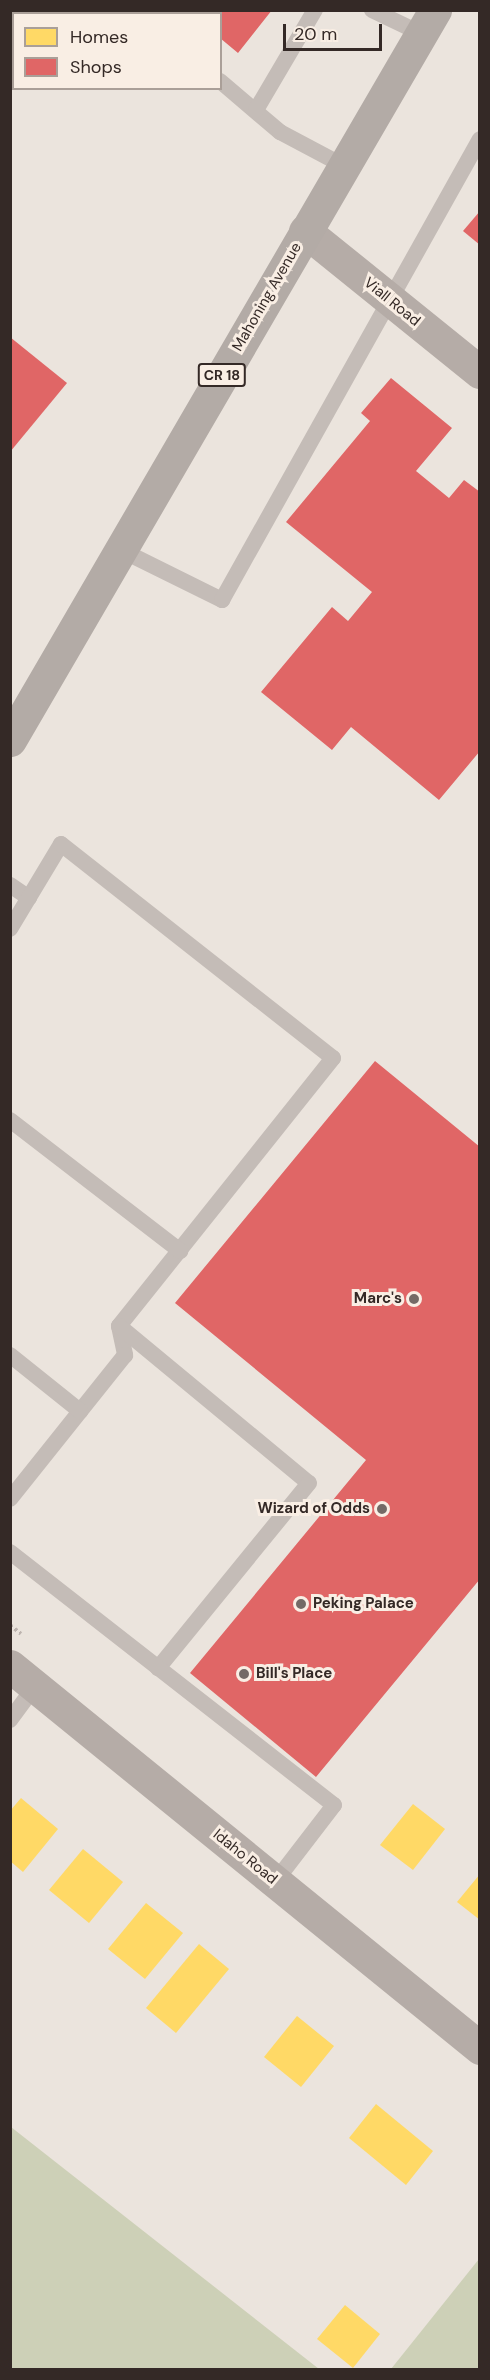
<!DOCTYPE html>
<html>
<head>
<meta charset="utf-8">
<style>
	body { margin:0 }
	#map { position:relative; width:490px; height:2380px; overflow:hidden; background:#ebe4dd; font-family:"DM Sans",sans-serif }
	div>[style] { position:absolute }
	.green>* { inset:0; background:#cdd0b7 }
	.homes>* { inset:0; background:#ffd966 }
	.shops>* { inset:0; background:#e06666 }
	.path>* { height:4px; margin-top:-2px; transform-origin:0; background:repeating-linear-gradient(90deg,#bdb4af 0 3px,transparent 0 6px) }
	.lane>* { height:16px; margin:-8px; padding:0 8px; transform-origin:8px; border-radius:8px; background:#c4bcb7 }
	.secondary>* { height:33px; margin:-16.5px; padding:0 16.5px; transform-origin:16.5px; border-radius:16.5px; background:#b5aca7 }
	.primary>* { height:33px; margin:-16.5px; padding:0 16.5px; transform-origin:16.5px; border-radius:16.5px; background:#b3aba6 }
	.dots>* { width:16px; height:16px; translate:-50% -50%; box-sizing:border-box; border:3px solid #f9eee4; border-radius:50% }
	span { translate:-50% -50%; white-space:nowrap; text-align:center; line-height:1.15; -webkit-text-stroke:6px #f9eee4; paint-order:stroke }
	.shield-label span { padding:2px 4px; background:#f9eee4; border:2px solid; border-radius:4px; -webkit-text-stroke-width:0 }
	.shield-label { font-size:14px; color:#342926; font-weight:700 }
	.street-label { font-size:15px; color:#342926 }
	.poi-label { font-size:15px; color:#342926; font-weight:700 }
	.right { translate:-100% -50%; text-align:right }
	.left { translate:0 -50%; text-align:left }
	.frame { position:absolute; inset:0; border:12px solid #342926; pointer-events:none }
	.legend { position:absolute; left:12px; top:12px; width:210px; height:78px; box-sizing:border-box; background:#f9eee4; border:2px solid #aa9f98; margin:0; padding:8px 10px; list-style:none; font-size:18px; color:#342926 }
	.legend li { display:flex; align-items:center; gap:12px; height:30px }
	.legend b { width:30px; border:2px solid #aa9f98 }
	.scale { position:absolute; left:283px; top:24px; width:99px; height:27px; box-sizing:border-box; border:3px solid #342926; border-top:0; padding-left:8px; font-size:18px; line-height:21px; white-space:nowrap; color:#342926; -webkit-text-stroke:4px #f9eee4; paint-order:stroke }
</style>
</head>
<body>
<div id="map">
	<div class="green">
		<i style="clip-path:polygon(10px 2127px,11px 2127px,319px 2369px,11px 2369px)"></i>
		<i style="clip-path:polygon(479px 2259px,479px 2369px,391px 2369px)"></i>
	</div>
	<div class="homes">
		<i style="clip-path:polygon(21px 1798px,58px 1829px,23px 1872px,10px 1861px,10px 1811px)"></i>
		<i style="clip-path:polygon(413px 1804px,445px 1829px,413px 1870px,380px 1845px)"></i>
		<i style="clip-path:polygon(83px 1849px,123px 1882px,89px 1923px,49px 1890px)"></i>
		<i style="clip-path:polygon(480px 1874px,480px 1920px,457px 1902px)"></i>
		<i style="clip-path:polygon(146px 1903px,183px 1933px,145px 1979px,108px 1949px)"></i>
		<i style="clip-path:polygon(199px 1944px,229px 1969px,176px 2033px,146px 2008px)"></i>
		<i style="clip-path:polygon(297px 2016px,334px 2046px,301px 2087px,264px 2057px)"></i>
		<i style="clip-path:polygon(376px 2104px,433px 2151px,406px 2185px,349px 2138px)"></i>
		<i style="clip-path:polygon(345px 2305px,380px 2334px,353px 2368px,317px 2339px)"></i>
	</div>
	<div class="shops">
		<i style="clip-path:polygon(187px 10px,272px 10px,238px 53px,220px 38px,220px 14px)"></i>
		<i style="clip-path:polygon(480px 211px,480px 245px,463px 231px)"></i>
		<i style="clip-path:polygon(10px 337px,67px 383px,10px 452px)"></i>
		<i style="clip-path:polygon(391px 378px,452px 428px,416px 471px,449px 498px,464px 480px,480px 492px,480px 751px,439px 800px,351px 727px,332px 750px,261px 692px,332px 607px,348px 621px,372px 592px,286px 522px,370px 421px,361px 413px)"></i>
		<i style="clip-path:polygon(375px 1061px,480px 1147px,480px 1579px,316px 1777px,190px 1673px,366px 1460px,175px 1303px)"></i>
	</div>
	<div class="path">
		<i style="left:10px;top:1625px;width:14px;rotate:39deg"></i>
	</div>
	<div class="lane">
		<i style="left:135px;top:10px;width:5px;rotate:53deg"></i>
		<i style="left:372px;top:10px;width:55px;rotate:25.6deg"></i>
		<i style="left:220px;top:81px;width:79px;rotate:40.4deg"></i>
		<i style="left:280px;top:132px;width:72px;rotate:28deg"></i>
		<i style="left:256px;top:110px;width:116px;rotate:-59.5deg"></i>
		<i style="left:121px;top:550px;width:113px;rotate:26.3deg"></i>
		<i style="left:222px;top:600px;width:528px;rotate:-60.77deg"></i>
		<i style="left:10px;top:885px;width:23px;rotate:34deg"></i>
		<i style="left:10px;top:929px;width:99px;rotate:-59deg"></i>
		<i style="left:61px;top:844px;width:346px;rotate:38.2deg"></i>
		<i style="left:333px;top:1058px;width:343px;rotate:128.6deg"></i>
		<i style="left:119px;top:1326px;width:30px;rotate:78deg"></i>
		<i style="left:125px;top:1355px;width:184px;rotate:128.6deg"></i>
		<i style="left:10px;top:1120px;width:215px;rotate:37.6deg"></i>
		<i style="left:119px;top:1326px;width:246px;rotate:39.6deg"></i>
		<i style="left:309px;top:1483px;width:239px;rotate:129.2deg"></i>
		<i style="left:10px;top:1355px;width:90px;rotate:38.7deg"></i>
		<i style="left:10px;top:1552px;width:411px;rotate:38deg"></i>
		<i style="left:334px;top:1805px;width:97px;rotate:127.5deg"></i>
		<i style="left:10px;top:1720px;width:42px;rotate:-53.7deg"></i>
	</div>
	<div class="secondary">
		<i style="left:305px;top:231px;width:225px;rotate:38.9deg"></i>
		<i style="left:10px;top:1666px;width:606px;rotate:39.1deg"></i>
	</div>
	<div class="primary">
		<i style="left:10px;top:740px;width:845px;rotate:-59.79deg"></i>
	</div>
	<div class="dots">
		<i style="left:414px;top:1299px;background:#746a66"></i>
		<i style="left:382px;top:1509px;background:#746a66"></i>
		<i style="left:301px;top:1604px;background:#746a66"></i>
		<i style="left:244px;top:1674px;background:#746a66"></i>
	</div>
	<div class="shield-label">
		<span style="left:222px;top:375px">CR 18</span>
	</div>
	<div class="street-label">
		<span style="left:267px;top:297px;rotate:-60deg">Mahoning Avenue</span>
		<span style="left:392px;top:302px;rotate:39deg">Viall Road</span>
		<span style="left:245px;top:1857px;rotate:39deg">Idaho Road</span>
	</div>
	<div class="poi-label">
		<span class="right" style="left:402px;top:1299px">Marc's</span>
		<span class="right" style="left:370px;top:1509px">Wizard of Odds</span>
		<span class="left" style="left:313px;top:1604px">Peking Palace</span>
		<span class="left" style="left:256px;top:1674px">Bill's Place</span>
	</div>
	<div class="frame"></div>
	<ul class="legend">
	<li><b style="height:16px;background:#ffd966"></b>Homes</li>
	<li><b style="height:16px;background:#e06666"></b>Shops</li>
	</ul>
	<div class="scale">20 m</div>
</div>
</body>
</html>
